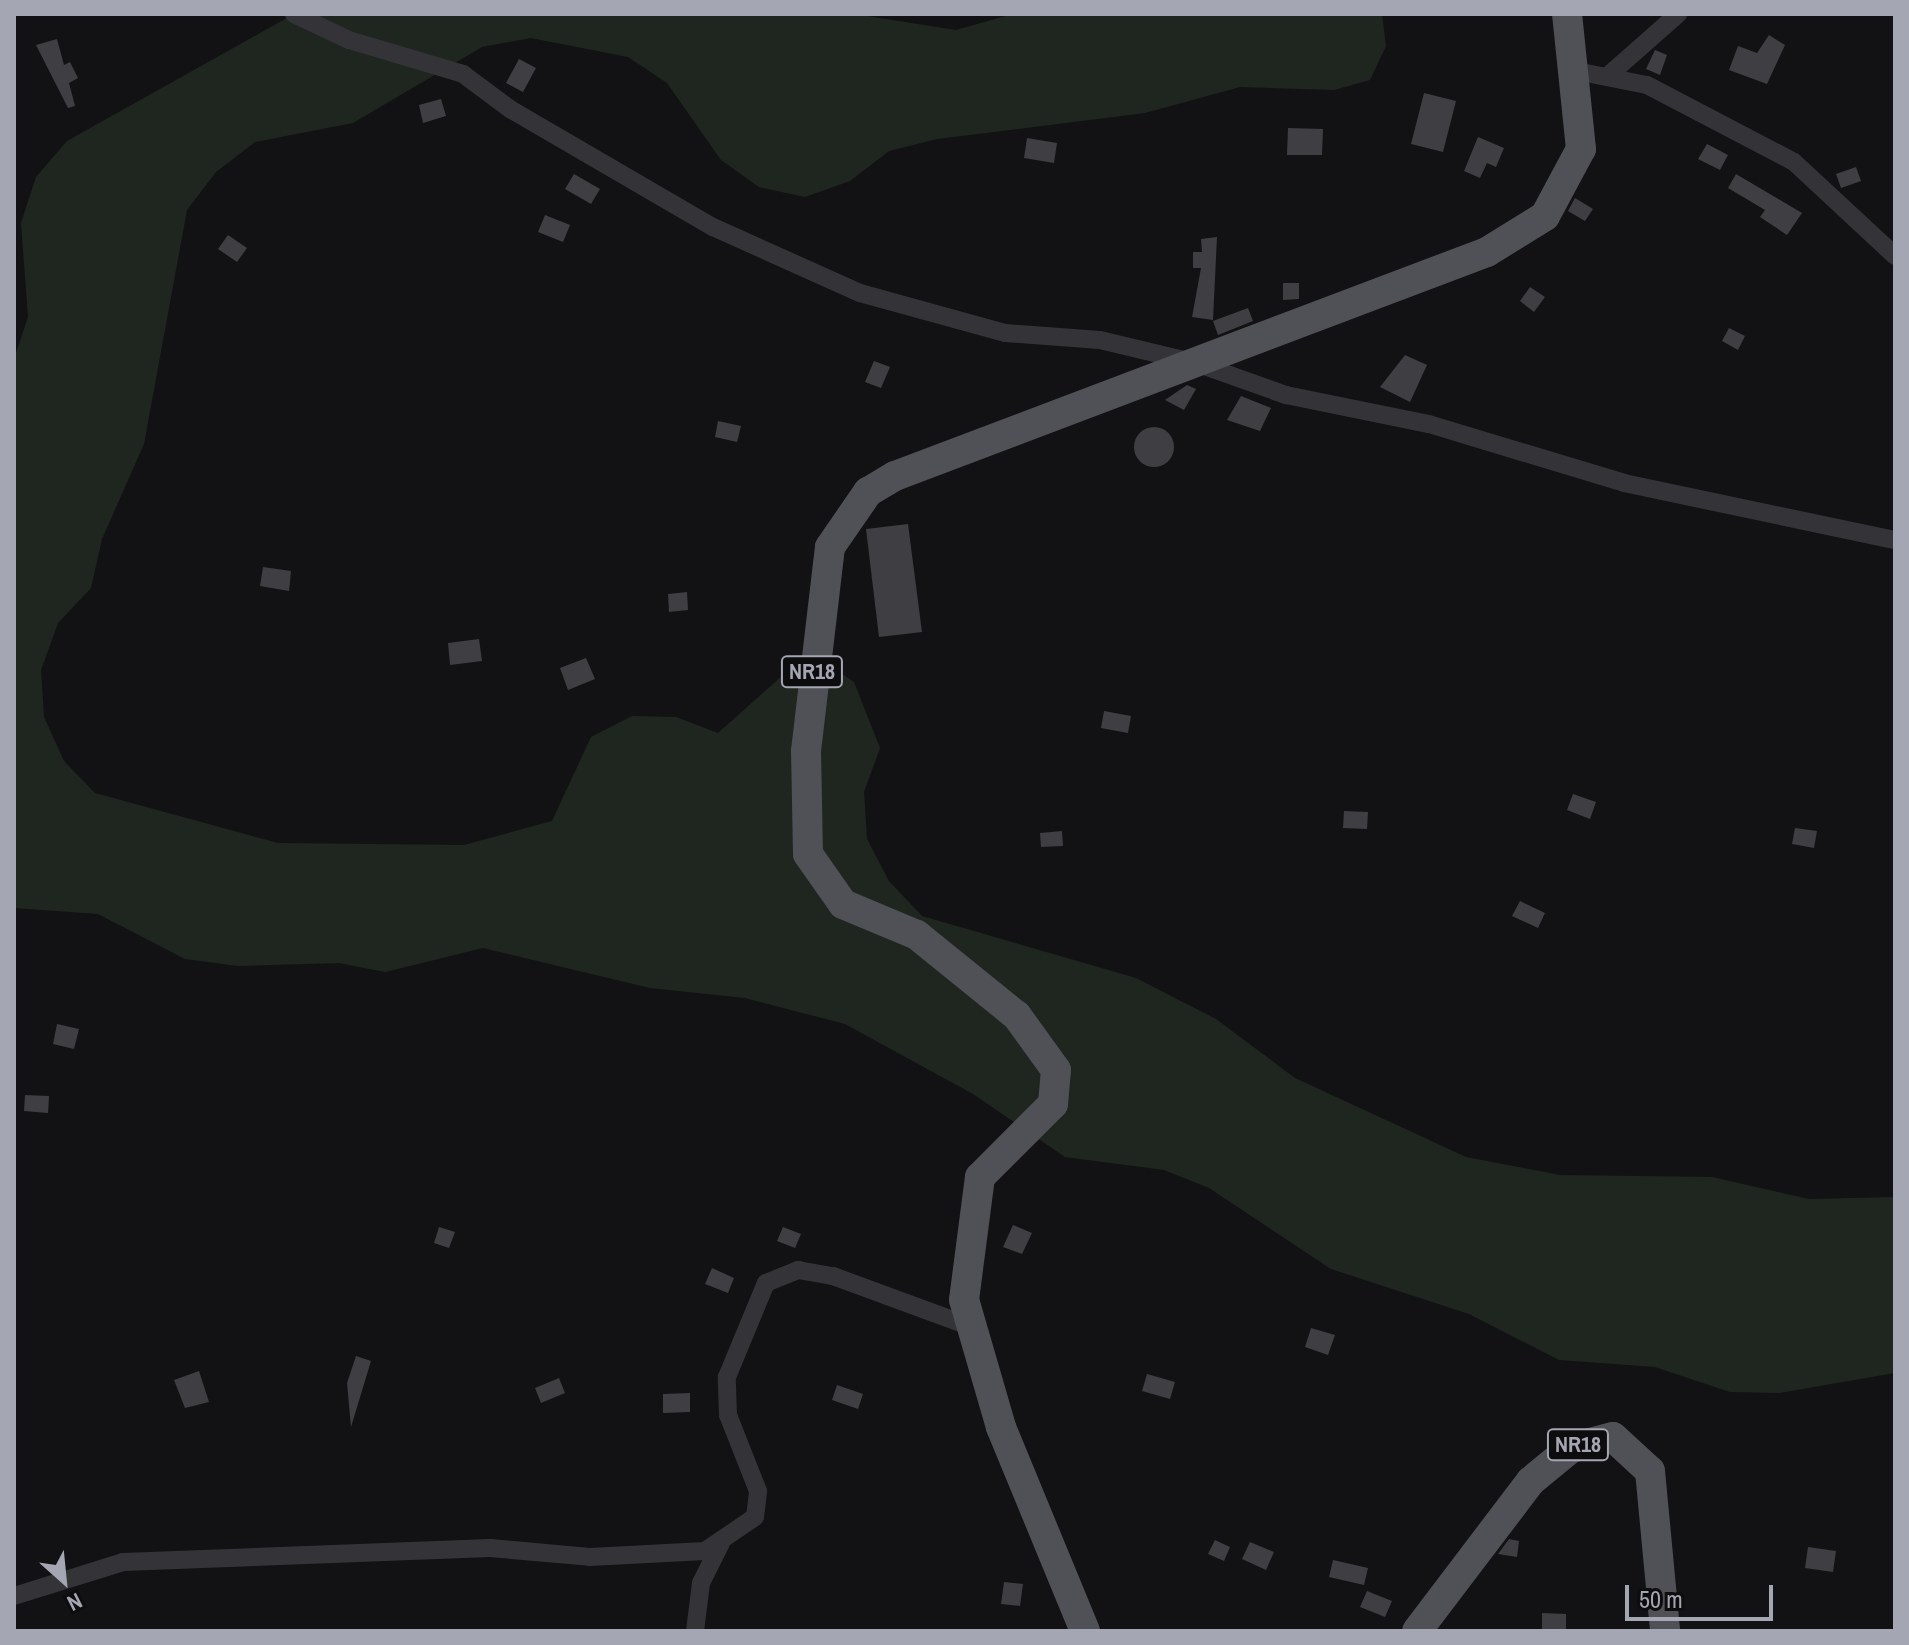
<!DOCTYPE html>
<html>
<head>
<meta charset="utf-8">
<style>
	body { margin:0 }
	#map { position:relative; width:1909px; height:1645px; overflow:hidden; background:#121214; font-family:"Archivo Narrow",sans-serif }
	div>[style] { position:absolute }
	.green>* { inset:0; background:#1f2620 }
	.building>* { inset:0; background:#3f3f43 }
	.round { border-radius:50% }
	.minor>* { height:18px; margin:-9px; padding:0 9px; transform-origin:9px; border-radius:9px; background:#343338 }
	.primary>* { height:30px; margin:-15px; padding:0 15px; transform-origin:15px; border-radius:15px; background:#505057 }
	span { translate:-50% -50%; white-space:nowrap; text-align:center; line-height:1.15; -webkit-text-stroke:8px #0d0d0e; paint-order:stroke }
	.shield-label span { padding:2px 6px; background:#0d0d0e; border:2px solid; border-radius:6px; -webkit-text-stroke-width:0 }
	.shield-label { font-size:22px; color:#a5a6b3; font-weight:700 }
	.frame { position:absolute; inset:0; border:16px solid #a5a6b3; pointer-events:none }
	.north { position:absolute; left:24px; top:1541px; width:80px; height:80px; -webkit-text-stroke:6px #0d0d0e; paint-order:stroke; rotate:153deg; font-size:22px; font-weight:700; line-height:32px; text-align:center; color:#a5a6b3 }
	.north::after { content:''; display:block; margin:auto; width:28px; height:36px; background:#a5a6b3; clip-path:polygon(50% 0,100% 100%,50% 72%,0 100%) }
	.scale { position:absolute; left:1625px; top:1585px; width:148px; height:36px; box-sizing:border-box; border:4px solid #a5a6b3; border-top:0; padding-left:10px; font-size:24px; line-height:28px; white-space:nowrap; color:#a5a6b3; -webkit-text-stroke:6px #0d0d0e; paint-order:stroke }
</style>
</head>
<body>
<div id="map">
	<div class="green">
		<i style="clip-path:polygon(294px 14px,854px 14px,956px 30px,1013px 14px,1382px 14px,1386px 46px,1370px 80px,1334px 90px,1240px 87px,1145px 113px,937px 139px,889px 151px,850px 181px,805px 197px,759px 187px,721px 160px,667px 83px,628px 57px,531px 38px,482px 47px,353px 123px,255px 142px,216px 172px,187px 210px,144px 444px,102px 539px,91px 588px,58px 623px,41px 670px,44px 717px,64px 761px,95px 793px,278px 843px,464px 845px,552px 821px,591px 737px,632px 716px,676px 717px,718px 733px,791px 668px,826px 663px,854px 682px,880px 748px,864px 792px,867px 839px,889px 881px,922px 916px,1136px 978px,1216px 1019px,1295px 1078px,1466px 1157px,1560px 1175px,1712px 1177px,1809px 1199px,1895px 1197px,1895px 1373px,1779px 1393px,1730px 1392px,1655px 1367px,1559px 1360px,1469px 1314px,1331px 1269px,1209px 1188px,1164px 1170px,1065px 1157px,973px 1094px,845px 1024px,745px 998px,650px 988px,483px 948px,385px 972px,339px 963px,238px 966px,185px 959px,98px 914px,14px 908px,14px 359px,28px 317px,21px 223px,36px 177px,67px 141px)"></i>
	</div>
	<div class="building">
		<i style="clip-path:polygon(1769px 35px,1785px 45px,1767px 84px,1729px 70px,1738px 46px,1757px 53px)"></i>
		<i style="clip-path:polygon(57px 39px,64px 65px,70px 62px,78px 78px,69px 83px,75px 106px,68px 108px,36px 45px)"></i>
		<i style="clip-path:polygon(1655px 50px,1667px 55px,1660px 75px,1646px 69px)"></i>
		<i style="clip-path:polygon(519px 59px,536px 68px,523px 92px,506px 83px)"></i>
		<i style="clip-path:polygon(1424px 93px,1456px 101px,1443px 152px,1411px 144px)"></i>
		<i style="clip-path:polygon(441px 99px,446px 116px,423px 123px,419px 105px)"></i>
		<i style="clip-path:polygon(1288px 128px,1323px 129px,1322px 155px,1287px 155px)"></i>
		<i style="clip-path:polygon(1478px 137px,1504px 148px,1496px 167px,1487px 163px,1480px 178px,1464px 171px)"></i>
		<i style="clip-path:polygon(1027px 138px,1057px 143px,1054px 163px,1024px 158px)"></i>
		<i style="clip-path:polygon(1707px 144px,1728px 155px,1720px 170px,1698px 159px)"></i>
		<i style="clip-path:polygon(1856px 167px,1861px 181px,1841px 188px,1836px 174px)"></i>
		<i style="clip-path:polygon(574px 174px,600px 189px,591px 204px,565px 189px)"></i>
		<i style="clip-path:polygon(1736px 174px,1802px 213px,1787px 235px,1760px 217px,1765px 210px,1728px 188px)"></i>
		<i style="clip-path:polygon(1575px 198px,1593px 209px,1585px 221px,1568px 211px)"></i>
		<i style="clip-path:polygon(545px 215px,570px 225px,563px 242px,538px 232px)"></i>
		<i style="clip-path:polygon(228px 235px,247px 248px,237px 262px,218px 249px)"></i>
		<i style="clip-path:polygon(1217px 237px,1213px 320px,1192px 317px,1201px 268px,1193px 268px,1193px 252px,1202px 252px,1201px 239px)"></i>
		<i style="clip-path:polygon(1283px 283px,1299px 283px,1299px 299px,1283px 300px)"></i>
		<i style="clip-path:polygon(1530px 287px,1545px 297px,1534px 312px,1520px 301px)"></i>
		<i style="clip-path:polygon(1248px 308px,1253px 321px,1218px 335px,1213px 321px)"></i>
		<i style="clip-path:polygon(1729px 328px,1745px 336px,1738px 350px,1722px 341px)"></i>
		<i style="clip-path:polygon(1405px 355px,1427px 365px,1410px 402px,1380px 387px)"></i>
		<i style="clip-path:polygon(874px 361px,890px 367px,881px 388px,865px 382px)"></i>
		<i style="clip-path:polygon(1187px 385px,1196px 389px,1184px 410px,1165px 400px)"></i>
		<i style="clip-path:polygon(1241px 396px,1271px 408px,1260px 431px,1227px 420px)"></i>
		<i style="clip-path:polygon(718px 421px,741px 426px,737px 442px,715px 437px)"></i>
		<i class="round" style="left:1134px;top:427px;width:40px;height:40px"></i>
		<i style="clip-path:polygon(908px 524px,922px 632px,879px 637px,866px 529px)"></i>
		<i style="clip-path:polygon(263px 567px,291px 571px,289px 591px,260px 586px)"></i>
		<i style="clip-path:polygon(687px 592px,688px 610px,669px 612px,668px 594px)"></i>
		<i style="clip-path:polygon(479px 639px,482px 661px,450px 665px,448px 643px)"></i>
		<i style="clip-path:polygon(586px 658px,595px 679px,568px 690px,560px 668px)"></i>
		<i style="clip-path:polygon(1104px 711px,1131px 716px,1128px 733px,1101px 728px)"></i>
		<i style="clip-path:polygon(1573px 794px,1596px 802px,1590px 819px,1567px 810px)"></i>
		<i style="clip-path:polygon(1344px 811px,1368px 812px,1367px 829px,1343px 828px)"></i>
		<i style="clip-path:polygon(1795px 828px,1817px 831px,1814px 848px,1792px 844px)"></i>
		<i style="clip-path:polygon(1062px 831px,1063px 846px,1041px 847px,1040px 833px)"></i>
		<i style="clip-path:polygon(1520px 901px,1545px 913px,1538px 928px,1512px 916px)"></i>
		<i style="clip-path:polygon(57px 1024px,79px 1029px,74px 1049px,53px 1044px)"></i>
		<i style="clip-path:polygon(25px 1095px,49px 1096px,48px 1113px,24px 1111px)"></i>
		<i style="clip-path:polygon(1013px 1225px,1032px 1233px,1022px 1254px,1003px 1247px)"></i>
		<i style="clip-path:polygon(439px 1227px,455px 1232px,449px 1248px,434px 1243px)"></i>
		<i style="clip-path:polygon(783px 1227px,801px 1234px,795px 1248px,777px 1241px)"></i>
		<i style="clip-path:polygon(712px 1268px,734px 1278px,728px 1293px,705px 1284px)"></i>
		<i style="clip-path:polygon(1311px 1328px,1335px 1335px,1328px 1355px,1305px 1347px)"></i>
		<i style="clip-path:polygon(356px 1356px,371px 1361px,351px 1427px,347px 1383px)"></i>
		<i style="clip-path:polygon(199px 1371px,209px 1402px,185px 1408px,174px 1380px)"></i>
		<i style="clip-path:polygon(1147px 1374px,1175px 1382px,1170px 1399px,1142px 1391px)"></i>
		<i style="clip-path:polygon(559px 1378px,565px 1393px,541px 1403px,535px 1388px)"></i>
		<i style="clip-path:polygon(837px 1385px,863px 1394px,858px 1409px,832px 1400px)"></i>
		<i style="clip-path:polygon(690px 1393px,690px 1412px,663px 1413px,663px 1394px)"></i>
		<i style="clip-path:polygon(1509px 1539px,1519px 1541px,1517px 1557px,1498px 1554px)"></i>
		<i style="clip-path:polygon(1215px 1540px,1230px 1547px,1224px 1561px,1208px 1554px)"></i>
		<i style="clip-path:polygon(1250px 1542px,1274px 1552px,1266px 1570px,1242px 1559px)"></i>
		<i style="clip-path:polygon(1808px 1547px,1836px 1551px,1833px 1572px,1805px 1568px)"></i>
		<i style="clip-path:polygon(1333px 1560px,1368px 1568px,1364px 1585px,1329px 1577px)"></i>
		<i style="clip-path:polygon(1004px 1582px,1023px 1584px,1020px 1606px,1001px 1604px)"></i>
		<i style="clip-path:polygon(1367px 1591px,1392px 1601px,1385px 1617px,1360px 1607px)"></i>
		<i style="clip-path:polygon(1542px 1613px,1566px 1614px,1566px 1631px,1542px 1631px)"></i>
	</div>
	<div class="minor">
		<i style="left:294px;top:14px;width:61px;rotate:25.3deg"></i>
		<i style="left:349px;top:40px;width:119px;rotate:16.6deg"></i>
		<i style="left:463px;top:74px;width:59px;rotate:36.7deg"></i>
		<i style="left:510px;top:109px;width:235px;rotate:30.2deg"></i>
		<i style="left:713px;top:227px;width:161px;rotate:24.2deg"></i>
		<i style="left:860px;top:293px;width:150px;rotate:15.4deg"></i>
		<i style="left:1005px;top:333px;width:95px;rotate:4.2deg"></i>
		<i style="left:1100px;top:340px;width:99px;rotate:13.5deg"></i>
		<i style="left:1196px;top:363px;width:96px;rotate:19.6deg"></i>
		<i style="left:1286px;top:395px;width:146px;rotate:11.5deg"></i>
		<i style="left:1429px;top:424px;width:204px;rotate:16.8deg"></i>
		<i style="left:1624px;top:483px;width:277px;rotate:11.9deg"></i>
		<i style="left:1576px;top:71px;width:72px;rotate:11.2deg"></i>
		<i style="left:1647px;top:85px;width:166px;rotate:27.6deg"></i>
		<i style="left:1794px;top:162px;width:138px;rotate:42.9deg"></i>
		<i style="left:1610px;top:74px;width:91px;rotate:-41.4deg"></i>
		<i style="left:14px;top:1596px;width:114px;rotate:-17.3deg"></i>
		<i style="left:123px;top:1562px;width:367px;rotate:-2.2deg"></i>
		<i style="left:490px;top:1548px;width:100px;rotate:5.1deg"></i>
		<i style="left:590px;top:1557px;width:115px;rotate:-3deg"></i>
		<i style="left:705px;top:1551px;width:60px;rotate:-34.2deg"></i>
		<i style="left:755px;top:1517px;width:26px;rotate:-83deg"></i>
		<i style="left:758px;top:1491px;width:82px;rotate:-111.5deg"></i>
		<i style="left:728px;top:1415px;width:38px;rotate:-92deg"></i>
		<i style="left:727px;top:1377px;width:102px;rotate:-67.5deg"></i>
		<i style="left:766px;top:1283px;width:35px;rotate:-22deg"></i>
		<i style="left:798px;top:1270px;width:36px;rotate:10deg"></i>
		<i style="left:833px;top:1276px;width:142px;rotate:20.2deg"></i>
		<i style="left:695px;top:1631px;width:48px;rotate:-82.9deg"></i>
		<i style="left:701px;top:1583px;width:45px;rotate:-63.4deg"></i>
	</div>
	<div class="primary">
		<i style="left:1085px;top:1631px;width:221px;rotate:-112.4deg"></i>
		<i style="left:1001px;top:1427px;width:132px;rotate:-106.2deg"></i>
		<i style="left:964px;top:1300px;width:124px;rotate:-82.6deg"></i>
		<i style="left:980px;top:1177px;width:103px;rotate:-45deg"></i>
		<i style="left:1053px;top:1104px;width:34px;rotate:-85deg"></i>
		<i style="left:1056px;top:1070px;width:67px;rotate:-125.8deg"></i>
		<i style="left:1017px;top:1016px;width:129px;rotate:-141deg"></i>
		<i style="left:917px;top:935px;width:80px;rotate:-157.3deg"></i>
		<i style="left:843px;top:904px;width:61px;rotate:-125deg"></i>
		<i style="left:808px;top:854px;width:103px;rotate:-91.1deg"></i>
		<i style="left:806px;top:751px;width:205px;rotate:-83.3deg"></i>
		<i style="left:830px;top:547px;width:67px;rotate:-55.4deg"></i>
		<i style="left:868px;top:492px;width:31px;rotate:-31deg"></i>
		<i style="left:895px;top:476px;width:633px;rotate:-20.73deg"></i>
		<i style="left:1487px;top:252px;width:68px;rotate:-31.8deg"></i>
		<i style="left:1545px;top:216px;width:76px;rotate:-61.8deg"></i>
		<i style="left:1581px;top:149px;width:136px;rotate:-95.9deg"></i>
		<i style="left:1417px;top:1631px;width:188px;rotate:-52.8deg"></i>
		<i style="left:1531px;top:1481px;width:52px;rotate:-39.5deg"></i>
		<i style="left:1571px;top:1448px;width:43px;rotate:-14.7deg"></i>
		<i style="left:1613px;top:1437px;width:50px;rotate:42.6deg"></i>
		<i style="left:1650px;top:1471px;width:161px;rotate:84.6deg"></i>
	</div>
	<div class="shield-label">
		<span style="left:812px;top:672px">NR18</span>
		<span style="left:1578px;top:1445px">NR18</span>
	</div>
	<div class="frame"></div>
	<div class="north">N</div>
	<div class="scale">50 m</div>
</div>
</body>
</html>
